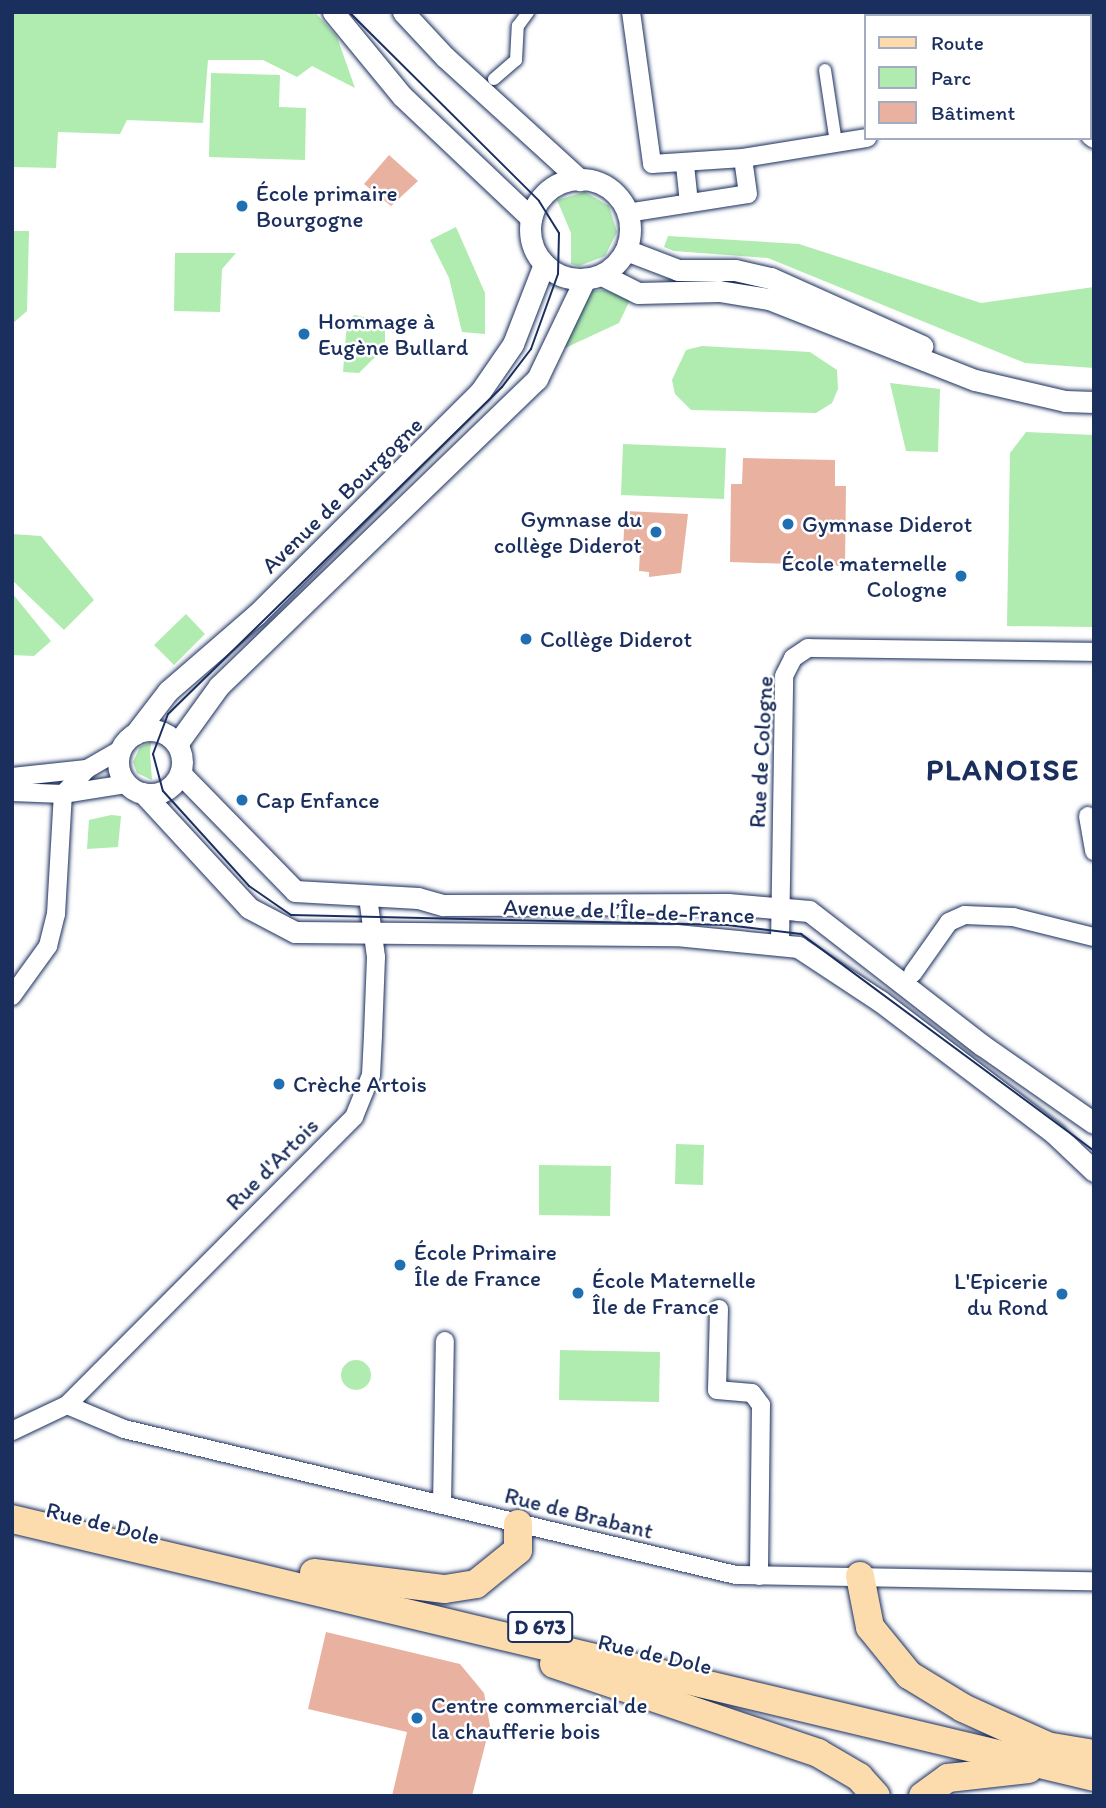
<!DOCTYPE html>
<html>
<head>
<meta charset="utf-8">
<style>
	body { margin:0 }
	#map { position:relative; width:1106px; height:1808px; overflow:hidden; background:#fff; font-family:Itim,sans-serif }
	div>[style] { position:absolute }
	.green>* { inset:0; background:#b0ebb0 }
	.round { border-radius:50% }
	.building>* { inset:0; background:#e9b19f }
	.roads { filter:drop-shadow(0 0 2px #1b2f5e) drop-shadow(0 0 2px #1b2f5e) }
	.pedestrian>* { height:12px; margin:-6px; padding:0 6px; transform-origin:6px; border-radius:6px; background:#fff }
	.minor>* { height:18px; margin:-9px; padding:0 9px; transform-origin:9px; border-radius:9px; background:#fff }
	.tertiary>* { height:21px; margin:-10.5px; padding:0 10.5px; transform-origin:10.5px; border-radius:10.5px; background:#fff }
	.tertiary>.ring { margin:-10.5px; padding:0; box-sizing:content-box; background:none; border:21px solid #fff; border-radius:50% }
	.primary>* { height:28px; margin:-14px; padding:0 14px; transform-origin:14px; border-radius:14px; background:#fcdcac }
	.tram>* { height:2px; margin:-1px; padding:0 1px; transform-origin:1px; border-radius:1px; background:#1b2f5e }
	.dots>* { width:19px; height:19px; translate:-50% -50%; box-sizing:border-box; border:4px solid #fff; border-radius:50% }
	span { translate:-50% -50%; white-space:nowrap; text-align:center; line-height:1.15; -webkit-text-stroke:5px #fff; paint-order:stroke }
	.shield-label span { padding:2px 5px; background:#fff; border:2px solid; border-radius:5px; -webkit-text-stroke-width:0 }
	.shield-label { font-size:21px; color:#1b2f5e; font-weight:700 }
	.poi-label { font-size:23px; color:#1b2f5e }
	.left { translate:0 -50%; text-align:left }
	.right { translate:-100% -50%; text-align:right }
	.street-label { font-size:23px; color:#1b2f5e }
	.district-label { font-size:30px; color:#1b2f5e; font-weight:700; letter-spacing:2px }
	.frame { position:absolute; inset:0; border:14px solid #1b2f5e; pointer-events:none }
	.legend { position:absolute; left:864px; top:14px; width:228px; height:126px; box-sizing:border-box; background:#fff; border:2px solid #a4acbf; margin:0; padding:9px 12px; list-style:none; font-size:21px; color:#1b2f5e }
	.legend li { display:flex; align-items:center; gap:14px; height:35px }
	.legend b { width:35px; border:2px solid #a4acbf }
</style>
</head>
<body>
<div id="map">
	<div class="green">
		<i style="clip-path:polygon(12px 12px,315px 12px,337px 37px,355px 88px,312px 66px,297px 77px,263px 60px,208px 60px,203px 123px,127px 120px,120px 134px,58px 132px,56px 168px,13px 167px,12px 172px)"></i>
		<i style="clip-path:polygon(211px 73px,280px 75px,279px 107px,306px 108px,305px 160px,209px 157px)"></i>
		<i style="clip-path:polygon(585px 192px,609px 206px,617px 232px,605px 256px,579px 266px,571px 264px,571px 233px,557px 200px)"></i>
		<i style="clip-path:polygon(456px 227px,485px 293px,485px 334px,462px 332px,449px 278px,430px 240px)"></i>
		<i style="clip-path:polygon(12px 231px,29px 231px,27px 311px,12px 324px)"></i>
		<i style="clip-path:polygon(668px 236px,799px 244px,981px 303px,1094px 287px,1094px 368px,1025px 363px,768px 258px,674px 251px,664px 247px)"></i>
		<i style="clip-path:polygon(175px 253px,236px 253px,222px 269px,220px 312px,174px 311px)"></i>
		<i style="clip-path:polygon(605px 290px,630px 300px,619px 323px,563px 349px,582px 299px,589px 291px)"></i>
		<i style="clip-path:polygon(354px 315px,385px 321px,385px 347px,359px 373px,343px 372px,347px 323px)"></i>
		<i style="clip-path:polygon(702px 346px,810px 352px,837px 370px,838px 389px,832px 403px,816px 413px,691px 410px,675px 394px,672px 380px,686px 350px)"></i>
		<i style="clip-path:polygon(890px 383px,940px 389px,938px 452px,906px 451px)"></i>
		<i style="clip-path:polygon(1026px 432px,1094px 435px,1094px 627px,1007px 626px,1010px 453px)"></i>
		<i style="clip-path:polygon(623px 444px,726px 448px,724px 499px,621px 495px)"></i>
		<i style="clip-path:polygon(12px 534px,41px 536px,94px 600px,64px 630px,12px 580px)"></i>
		<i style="clip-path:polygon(12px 593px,51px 641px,34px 656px,12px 655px)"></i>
		<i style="clip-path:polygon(186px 614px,205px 634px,174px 665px,154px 645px)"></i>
		<i style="clip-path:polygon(151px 742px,150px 753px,152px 780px,137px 773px,133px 762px,140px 747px)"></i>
		<i style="clip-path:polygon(111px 815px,121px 816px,118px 847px,87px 849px,89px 820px)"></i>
		<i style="clip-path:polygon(676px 1144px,704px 1145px,703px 1185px,675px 1184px)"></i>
		<i style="clip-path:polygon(539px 1165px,611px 1166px,610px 1216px,539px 1215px)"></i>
		<i style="clip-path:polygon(560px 1350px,660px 1352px,659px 1402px,559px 1400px)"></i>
		<i class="round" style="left:341px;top:1360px;width:30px;height:30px"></i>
	</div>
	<div class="building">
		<i style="clip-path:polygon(389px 155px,418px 181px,391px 206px,364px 184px)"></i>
		<i style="clip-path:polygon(743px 458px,835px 460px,835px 486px,846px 486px,845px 566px,730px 562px,731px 484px,742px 484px)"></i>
		<i style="clip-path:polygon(625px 511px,688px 514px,681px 573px,649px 577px,649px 572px,639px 571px,640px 550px,623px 549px)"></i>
		<i style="clip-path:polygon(326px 1632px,460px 1664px,484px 1693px,490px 1726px,472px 1796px,392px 1796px,407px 1732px,308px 1709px)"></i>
	</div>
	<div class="roads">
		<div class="pedestrian">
			<i style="left:825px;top:70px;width:74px;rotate:81.4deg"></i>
			<i style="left:494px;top:79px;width:29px;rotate:-41deg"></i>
			<i style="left:516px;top:60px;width:34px;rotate:-87deg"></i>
			<i style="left:518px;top:26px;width:17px;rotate:-54deg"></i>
		</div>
		<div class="minor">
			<i style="left:631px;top:12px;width:153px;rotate:82.1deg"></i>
			<i style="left:652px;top:164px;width:91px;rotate:-3.8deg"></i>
			<i style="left:743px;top:158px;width:126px;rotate:-9.2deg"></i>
			<i style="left:945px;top:12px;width:4px;rotate:90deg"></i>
			<i style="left:1090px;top:136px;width:5px;rotate:37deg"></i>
			<i style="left:685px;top:165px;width:36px;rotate:84deg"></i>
			<i style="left:627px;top:213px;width:122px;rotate:-8.9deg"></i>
			<i style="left:748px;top:194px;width:36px;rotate:-98deg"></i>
			<i style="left:12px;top:777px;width:75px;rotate:-6.1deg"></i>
			<i style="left:87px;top:769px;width:39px;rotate:-30deg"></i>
			<i style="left:12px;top:792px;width:51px;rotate:2.2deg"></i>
			<i style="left:63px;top:794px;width:65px;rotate:-8.9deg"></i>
			<i style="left:1088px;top:816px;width:36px;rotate:80deg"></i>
			<i style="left:780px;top:943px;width:267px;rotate:-89.1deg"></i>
			<i style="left:784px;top:676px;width:20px;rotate:-63deg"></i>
			<i style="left:793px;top:658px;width:18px;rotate:-34deg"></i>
			<i style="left:808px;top:648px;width:286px;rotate:0.8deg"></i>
			<i style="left:913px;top:973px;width:62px;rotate:-54.8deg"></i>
			<i style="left:949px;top:922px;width:17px;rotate:-24deg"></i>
			<i style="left:965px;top:915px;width:48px;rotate:2.4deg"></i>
			<i style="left:1013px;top:917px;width:83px;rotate:13.9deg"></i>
			<i style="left:12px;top:996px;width:62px;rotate:-54.2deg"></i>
			<i style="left:48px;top:946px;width:33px;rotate:-76deg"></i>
			<i style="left:56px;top:914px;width:120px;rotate:-86.7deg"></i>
			<i style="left:63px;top:794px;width:35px;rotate:-46deg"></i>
			<i style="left:719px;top:1309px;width:81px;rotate:91.4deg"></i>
			<i style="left:717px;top:1390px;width:35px;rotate:5deg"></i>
			<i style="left:752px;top:1393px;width:15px;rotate:53deg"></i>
			<i style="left:761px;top:1405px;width:171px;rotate:90.7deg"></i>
			<i style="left:67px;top:1405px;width:62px;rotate:22.8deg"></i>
			<i style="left:124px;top:1429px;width:629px;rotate:13.42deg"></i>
			<i style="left:736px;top:1575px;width:358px;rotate:1deg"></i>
			<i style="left:12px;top:1431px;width:61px;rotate:-25.3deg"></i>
			<i style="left:67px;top:1405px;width:407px;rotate:-45.1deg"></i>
			<i style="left:354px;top:1117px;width:45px;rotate:-68deg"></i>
			<i style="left:371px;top:1075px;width:40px;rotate:-87.1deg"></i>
			<i style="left:373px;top:1035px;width:78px;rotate:-87.8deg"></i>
			<i style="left:376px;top:957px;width:61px;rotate:-97.6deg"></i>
			<i style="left:442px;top:1505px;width:164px;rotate:-89deg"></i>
		</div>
		<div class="tertiary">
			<i style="left:333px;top:12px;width:109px;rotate:50.6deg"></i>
			<i style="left:402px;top:96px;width:178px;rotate:43.4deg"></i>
			<i style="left:403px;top:12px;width:62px;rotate:47deg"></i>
			<i style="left:445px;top:57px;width:183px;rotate:42.3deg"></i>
			<i class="ring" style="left:530px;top:179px;width:79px;height:79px"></i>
			<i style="left:626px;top:250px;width:56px;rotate:21deg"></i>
			<i style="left:678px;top:270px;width:57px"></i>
			<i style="left:735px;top:270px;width:37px;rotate:13deg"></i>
			<i style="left:771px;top:278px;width:166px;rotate:24.2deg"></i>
			<i style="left:602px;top:275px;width:40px;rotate:26.6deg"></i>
			<i style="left:638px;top:293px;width:81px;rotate:-1.4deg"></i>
			<i style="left:719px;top:291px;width:51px;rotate:9.1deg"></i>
			<i style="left:769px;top:299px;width:221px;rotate:21.5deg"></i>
			<i style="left:975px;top:380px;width:92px;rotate:13.1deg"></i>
			<i style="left:1065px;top:401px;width:29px;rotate:2deg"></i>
			<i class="ring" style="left:118px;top:730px;width:43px;height:43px"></i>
			<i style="left:135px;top:734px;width:54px;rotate:-52.5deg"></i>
			<i style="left:168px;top:691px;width:118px;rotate:-40.9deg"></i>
			<i style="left:257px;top:614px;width:315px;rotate:-44.9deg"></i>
			<i style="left:480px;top:392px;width:58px;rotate:-55.5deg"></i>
			<i style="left:513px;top:344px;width:86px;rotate:-68.8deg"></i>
			<i style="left:177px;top:744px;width:72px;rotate:-54.1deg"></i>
			<i style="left:219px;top:686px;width:442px;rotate:-44deg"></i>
			<i style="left:537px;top:379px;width:111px;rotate:-64.4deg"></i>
			<i style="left:180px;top:773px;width:165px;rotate:45.7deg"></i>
			<i style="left:295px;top:891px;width:123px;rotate:3.3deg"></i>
			<i style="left:418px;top:898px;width:26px;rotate:16deg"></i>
			<i style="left:443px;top:905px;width:285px;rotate:-0.2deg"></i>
			<i style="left:728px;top:904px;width:81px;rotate:4.9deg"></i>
			<i style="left:809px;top:911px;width:219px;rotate:37.8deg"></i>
			<i style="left:982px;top:1045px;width:136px;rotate:34.9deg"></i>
			<i style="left:143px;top:793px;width:156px;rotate:47.3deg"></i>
			<i style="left:249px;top:908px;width:52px;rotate:27.6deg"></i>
			<i style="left:295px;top:932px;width:381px;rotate:0.5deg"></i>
			<i style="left:676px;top:935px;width:123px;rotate:5.6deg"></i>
			<i style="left:798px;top:947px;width:98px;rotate:33.4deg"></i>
			<i style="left:880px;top:1001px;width:220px;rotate:37.2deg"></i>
			<i style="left:1055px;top:1134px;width:54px;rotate:43.5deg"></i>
		</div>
		<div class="primary">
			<i style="left:12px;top:1519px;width:1112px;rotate:13.41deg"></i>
			<i style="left:314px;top:1573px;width:132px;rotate:7deg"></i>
			<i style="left:445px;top:1589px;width:31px;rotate:-9deg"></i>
			<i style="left:476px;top:1584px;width:54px;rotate:-39deg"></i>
			<i style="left:518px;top:1550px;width:26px;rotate:-90deg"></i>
			<i style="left:860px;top:1576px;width:52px;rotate:78.9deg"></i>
			<i style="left:870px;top:1627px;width:62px;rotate:50.9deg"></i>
			<i style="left:909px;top:1675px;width:63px;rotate:31.4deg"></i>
			<i style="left:963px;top:1708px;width:92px;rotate:24.3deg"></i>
			<i style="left:554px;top:1664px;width:279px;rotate:18.6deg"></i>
			<i style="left:818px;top:1753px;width:48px;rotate:30.3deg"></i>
			<i style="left:859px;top:1777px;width:25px;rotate:48deg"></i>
			<i style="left:1028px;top:1743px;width:67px;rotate:9.5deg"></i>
			<i style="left:923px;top:1796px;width:31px;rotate:-36deg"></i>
			<i style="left:948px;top:1778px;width:81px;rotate:-6.3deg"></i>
		</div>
	</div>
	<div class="tram">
		<i style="left:349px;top:12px;width:268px;rotate:44.8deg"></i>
		<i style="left:539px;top:201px;width:38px;rotate:58deg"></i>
		<i style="left:559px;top:233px;width:41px;rotate:91.4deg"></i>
		<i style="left:558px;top:274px;width:80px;rotate:109.8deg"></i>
		<i style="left:531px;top:349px;width:48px;rotate:127.3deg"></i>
		<i style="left:502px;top:387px;width:467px;rotate:135.6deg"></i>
		<i style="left:168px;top:714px;width:43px;rotate:110.6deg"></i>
		<i style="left:153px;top:754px;width:38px;rotate:75deg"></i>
		<i style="left:163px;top:791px;width:128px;rotate:47.8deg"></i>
		<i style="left:249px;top:886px;width:51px;rotate:34.6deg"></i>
		<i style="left:291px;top:915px;width:436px;rotate:1.3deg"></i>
		<i style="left:727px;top:925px;width:75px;rotate:6.9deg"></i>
		<i style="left:801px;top:934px;width:365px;rotate:36.5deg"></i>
	</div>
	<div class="dots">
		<i style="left:242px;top:206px;background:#1f6fb2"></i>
		<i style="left:304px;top:334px;background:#1f6fb2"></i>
		<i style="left:788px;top:524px;background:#1f6fb2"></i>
		<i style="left:656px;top:532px;background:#1f6fb2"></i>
		<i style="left:961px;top:576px;background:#1f6fb2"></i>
		<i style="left:526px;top:639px;background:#1f6fb2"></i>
		<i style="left:242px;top:800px;background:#1f6fb2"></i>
		<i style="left:279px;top:1084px;background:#1f6fb2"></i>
		<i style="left:400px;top:1265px;background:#1f6fb2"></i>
		<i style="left:578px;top:1293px;background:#1f6fb2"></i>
		<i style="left:1062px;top:1294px;background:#1f6fb2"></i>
		<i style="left:417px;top:1718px;background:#1f6fb2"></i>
	</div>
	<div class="shield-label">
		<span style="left:540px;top:1627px">D 673</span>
	</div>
	<div class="poi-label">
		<span class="left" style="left:256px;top:206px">École primaire<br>Bourgogne</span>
		<span class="left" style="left:318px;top:334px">Hommage à<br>Eugène Bullard</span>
		<span class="right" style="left:642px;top:532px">Gymnase du<br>collège Diderot</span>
		<span class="left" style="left:802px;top:524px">Gymnase Diderot</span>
		<span class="right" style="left:947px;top:576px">École maternelle<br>Cologne</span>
		<span class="left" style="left:540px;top:639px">Collège Diderot</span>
		<span class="left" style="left:256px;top:800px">Cap Enfance</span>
		<span class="left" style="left:293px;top:1084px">Crèche Artois</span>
		<span class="left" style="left:414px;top:1265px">École Primaire<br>Île de France</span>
		<span class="left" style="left:592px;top:1293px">École Maternelle<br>Île de France</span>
		<span class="right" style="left:1048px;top:1294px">L'Epicerie<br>du Rond</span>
		<span class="left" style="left:431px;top:1718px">Centre commercial de<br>la chaufferie bois</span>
	</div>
	<div class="street-label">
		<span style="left:342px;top:495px;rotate:-44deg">Avenue de Bourgogne</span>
		<span style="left:761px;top:752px;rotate:-87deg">Rue de Cologne</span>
		<span style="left:629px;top:911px;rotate:2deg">Avenue de l’Île-de-France</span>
		<span style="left:272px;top:1164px;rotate:-45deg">Rue d'Artois</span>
		<span style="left:579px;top:1513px;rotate:14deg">Rue de Brabant</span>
		<span style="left:103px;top:1523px;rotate:14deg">Rue de Dole</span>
		<span style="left:655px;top:1654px;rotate:13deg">Rue de Dole</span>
	</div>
	<div class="district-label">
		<span style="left:1003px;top:770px">PLANOISE</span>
	</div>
	<div class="frame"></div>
	<ul class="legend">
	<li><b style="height:9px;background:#fcdcac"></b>Route</li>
	<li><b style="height:19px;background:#b0ebb0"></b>Parc</li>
	<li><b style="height:19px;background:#e9b19f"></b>Bâtiment</li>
	</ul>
</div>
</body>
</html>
